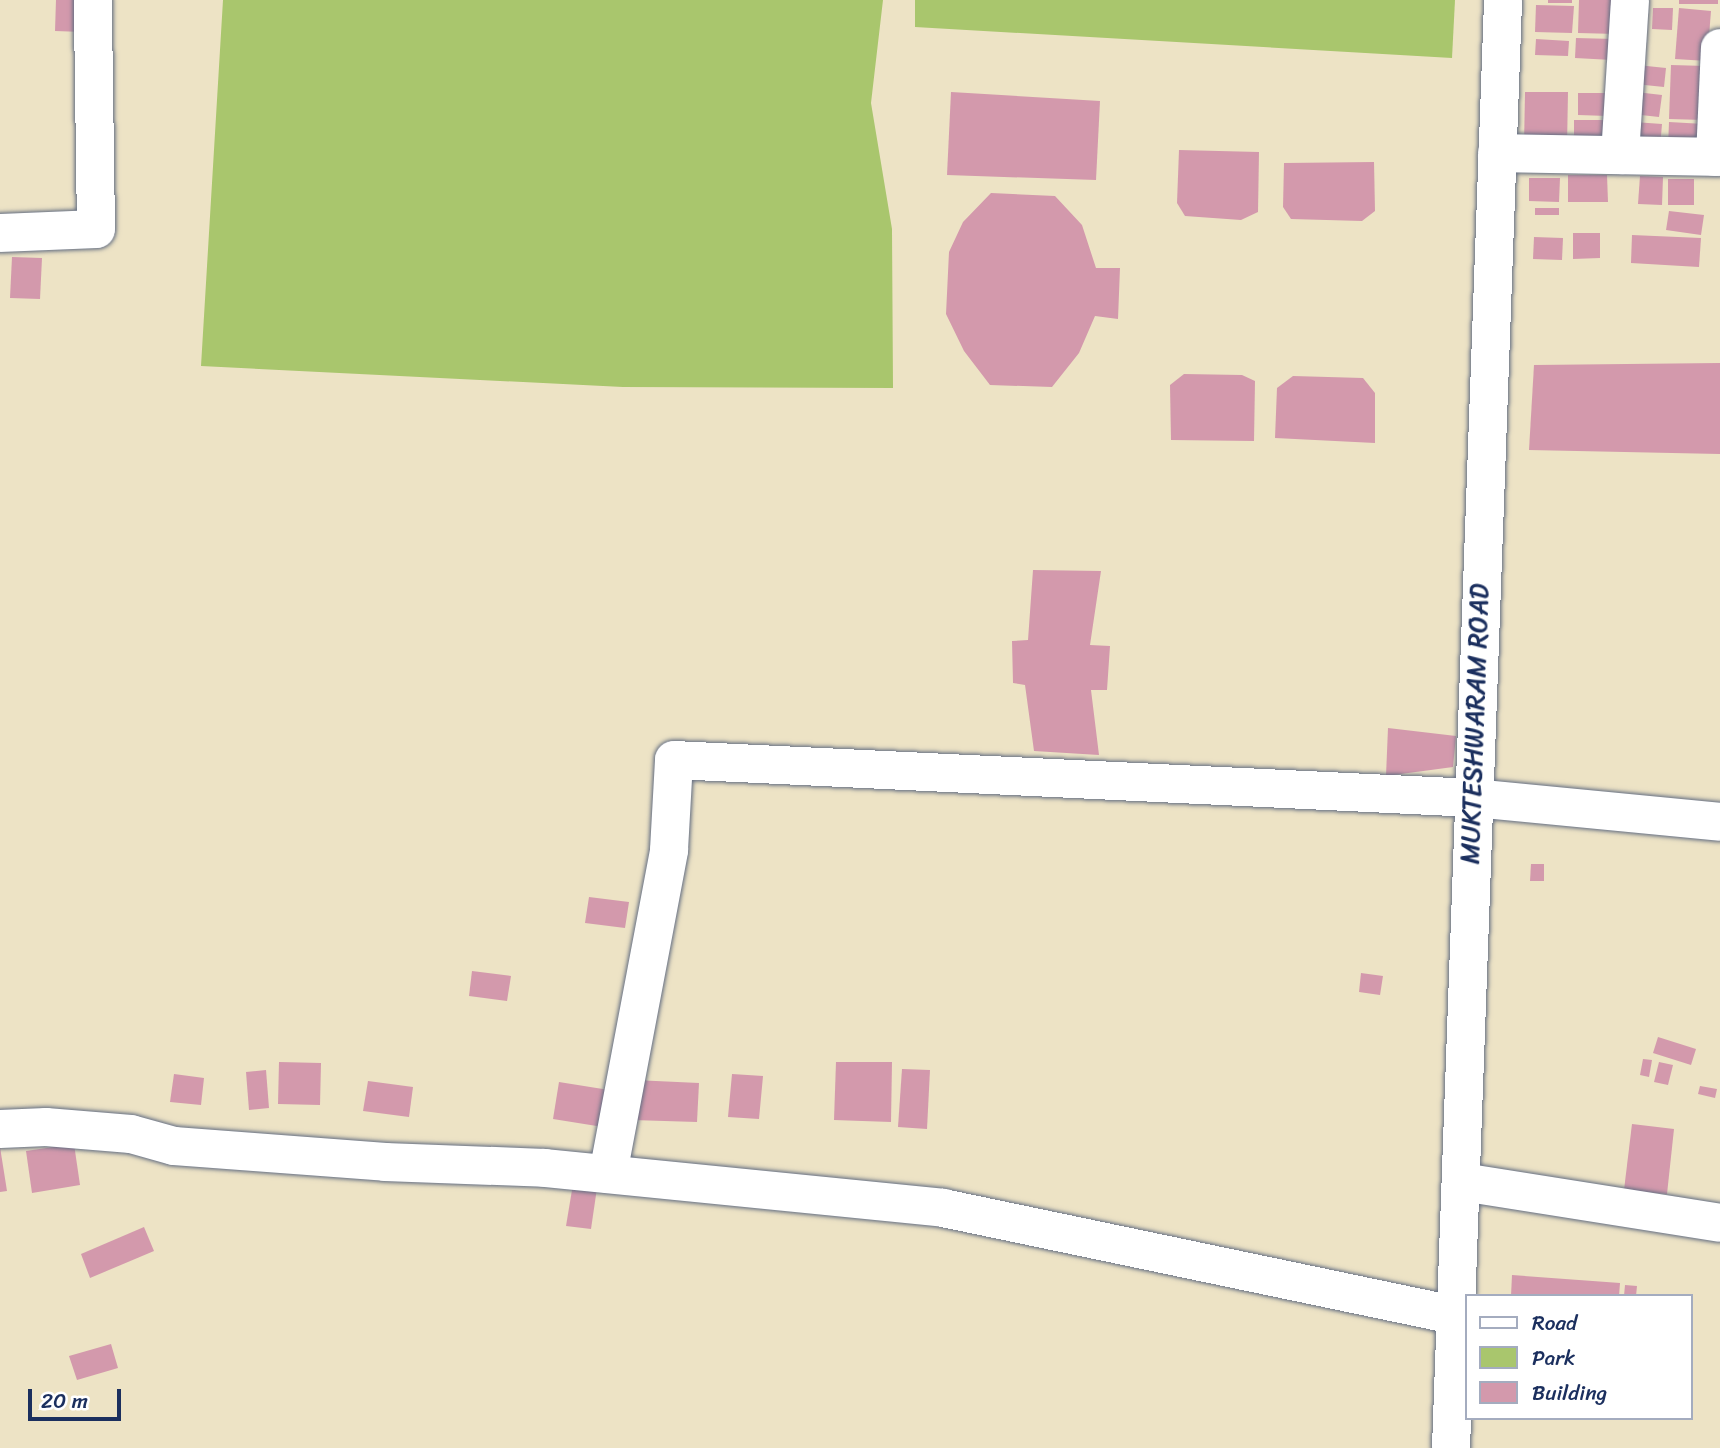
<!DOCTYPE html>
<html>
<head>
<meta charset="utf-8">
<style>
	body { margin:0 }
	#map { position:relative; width:1720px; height:1448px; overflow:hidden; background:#ede3c5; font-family:Sriracha,sans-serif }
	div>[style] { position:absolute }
	.green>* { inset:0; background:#a9c66d }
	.building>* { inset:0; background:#d399ac }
	.roads { filter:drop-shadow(0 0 2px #646e82) drop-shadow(0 0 2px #646e82) }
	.minor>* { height:38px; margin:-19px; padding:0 19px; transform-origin:19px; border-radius:19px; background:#fff }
	.major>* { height:38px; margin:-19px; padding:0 19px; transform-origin:19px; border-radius:19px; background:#fff }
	span { translate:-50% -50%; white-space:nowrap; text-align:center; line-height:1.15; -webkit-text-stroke:6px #fff; paint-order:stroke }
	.street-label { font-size:26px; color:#1b2f5e }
	.legend { position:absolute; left:1465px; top:1294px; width:228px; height:126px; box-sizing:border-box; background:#fff; border:2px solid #a4acbf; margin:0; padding:9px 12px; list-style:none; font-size:21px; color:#1b2f5e }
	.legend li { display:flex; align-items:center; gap:14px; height:35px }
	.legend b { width:35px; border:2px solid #a4acbf }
	.scale { position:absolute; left:28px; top:1389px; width:93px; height:32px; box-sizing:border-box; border:4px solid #1b2f5e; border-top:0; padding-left:9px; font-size:21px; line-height:24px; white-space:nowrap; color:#1b2f5e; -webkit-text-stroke:5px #fff; paint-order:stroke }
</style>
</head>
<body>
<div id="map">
	<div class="green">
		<i style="clip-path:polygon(223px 0,883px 0,871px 103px,892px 229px,893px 388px,623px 387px,201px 366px)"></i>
		<i style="clip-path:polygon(915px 0,1455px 0,1452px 58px,915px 27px)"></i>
	</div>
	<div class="building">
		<i style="clip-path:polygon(56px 0,83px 0,83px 32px,55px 31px)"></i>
		<i style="clip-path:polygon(1548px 0,1572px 0,1572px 3px,1548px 3px)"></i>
		<i style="clip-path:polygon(1579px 0,1618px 0,1617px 34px,1578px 33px)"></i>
		<i style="clip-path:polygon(1679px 0,1718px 0,1718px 4px,1679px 4px)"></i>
		<i style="clip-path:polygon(1536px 5px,1574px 6px,1572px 33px,1535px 32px)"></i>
		<i style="clip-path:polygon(1653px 8px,1673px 8px,1672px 30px,1652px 29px)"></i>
		<i style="clip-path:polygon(1679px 8px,1711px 11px,1707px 61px,1675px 59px)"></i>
		<i style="clip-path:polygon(1576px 38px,1614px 39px,1612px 60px,1575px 58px)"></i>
		<i style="clip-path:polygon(1536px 39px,1569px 41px,1568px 56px,1535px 55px)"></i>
		<i style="clip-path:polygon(1637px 65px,1666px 68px,1664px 87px,1635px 84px)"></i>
		<i style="clip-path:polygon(1671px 65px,1706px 66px,1704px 120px,1669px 119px)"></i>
		<i style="clip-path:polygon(951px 92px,1100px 101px,1096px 180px,947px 175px)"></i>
		<i style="clip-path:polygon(1525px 92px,1568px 92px,1567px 146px,1524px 146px)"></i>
		<i style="clip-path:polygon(1636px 92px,1662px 95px,1659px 117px,1632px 114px)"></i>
		<i style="clip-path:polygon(1578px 93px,1608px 93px,1608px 116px,1578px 115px)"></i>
		<i style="clip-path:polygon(1574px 120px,1608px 120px,1608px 149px,1574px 149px)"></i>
		<i style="clip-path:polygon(1634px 122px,1662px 124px,1660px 148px,1632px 146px)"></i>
		<i style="clip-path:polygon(1669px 122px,1704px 124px,1706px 147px,1668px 148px)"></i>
		<i style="clip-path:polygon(1179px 150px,1259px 152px,1258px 212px,1241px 220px,1185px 216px,1177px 203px)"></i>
		<i style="clip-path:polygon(1374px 162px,1375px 211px,1362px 221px,1291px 219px,1283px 207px,1284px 163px)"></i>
		<i style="clip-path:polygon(1568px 175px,1607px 175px,1608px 202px,1568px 202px)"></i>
		<i style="clip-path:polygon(1640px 176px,1663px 177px,1662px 205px,1638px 204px)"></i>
		<i style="clip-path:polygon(1529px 178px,1560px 178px,1559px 202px,1529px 201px)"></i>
		<i style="clip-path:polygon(1668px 179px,1694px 179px,1694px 205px,1668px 205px)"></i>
		<i style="clip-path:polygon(991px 193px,1055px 196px,1082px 225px,1096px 268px,1120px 268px,1118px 319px,1095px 316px,1079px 353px,1052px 387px,990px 385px,964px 351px,946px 314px,949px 252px,963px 222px)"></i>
		<i style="clip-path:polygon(1535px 208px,1559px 208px,1559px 215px,1535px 215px)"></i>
		<i style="clip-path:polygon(1669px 211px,1704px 215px,1701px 235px,1666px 230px)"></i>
		<i style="clip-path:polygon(1573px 233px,1600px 233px,1600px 258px,1573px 259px)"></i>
		<i style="clip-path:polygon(1632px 235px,1701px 238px,1699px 267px,1631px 263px)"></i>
		<i style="clip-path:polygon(1534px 237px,1563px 238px,1562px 260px,1533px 259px)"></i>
		<i style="clip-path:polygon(12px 257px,42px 258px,40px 299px,10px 298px)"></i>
		<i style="clip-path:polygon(1720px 363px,1720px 454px,1529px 450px,1534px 365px)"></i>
		<i style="clip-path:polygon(1184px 374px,1242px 375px,1255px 381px,1254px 441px,1171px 440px,1170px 385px)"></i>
		<i style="clip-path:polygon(1293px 376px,1363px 378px,1375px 393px,1375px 443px,1275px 438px,1277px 388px)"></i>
		<i style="clip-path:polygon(1033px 570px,1101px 571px,1090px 645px,1110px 646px,1107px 690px,1091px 690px,1099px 755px,1034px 751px,1025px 685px,1013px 683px,1012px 641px,1028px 640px)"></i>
		<i style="clip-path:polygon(1388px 728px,1456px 736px,1453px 767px,1386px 776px)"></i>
		<i style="clip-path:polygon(1531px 864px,1544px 864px,1544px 881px,1530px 881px)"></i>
		<i style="clip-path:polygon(589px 897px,629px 902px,625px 928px,585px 923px)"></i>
		<i style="clip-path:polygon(472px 971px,511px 976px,507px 1001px,469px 996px)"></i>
		<i style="clip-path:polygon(1361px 973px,1383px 976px,1380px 995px,1359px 992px)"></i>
		<i style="clip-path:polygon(1658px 1037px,1696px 1049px,1691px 1065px,1653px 1053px)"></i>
		<i style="clip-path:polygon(1643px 1059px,1652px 1060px,1649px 1077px,1640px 1075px)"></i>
		<i style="clip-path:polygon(279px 1062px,321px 1063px,320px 1105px,278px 1104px)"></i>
		<i style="clip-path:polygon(836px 1062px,892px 1062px,891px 1122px,834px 1120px)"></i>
		<i style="clip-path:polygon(1659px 1062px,1673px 1065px,1668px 1085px,1654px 1082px)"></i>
		<i style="clip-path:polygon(902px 1069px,930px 1070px,927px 1129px,898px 1127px)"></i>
		<i style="clip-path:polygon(266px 1070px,269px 1108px,249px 1110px,246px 1072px)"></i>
		<i style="clip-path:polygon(174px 1074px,204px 1078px,201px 1105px,170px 1102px)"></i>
		<i style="clip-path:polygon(732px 1074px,763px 1076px,759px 1119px,728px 1117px)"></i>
		<i style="clip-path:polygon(634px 1080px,699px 1083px,697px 1122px,632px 1120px)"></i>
		<i style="clip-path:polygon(368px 1081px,413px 1087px,409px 1117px,363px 1111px)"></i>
		<i style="clip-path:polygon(559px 1082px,609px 1090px,603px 1127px,553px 1119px)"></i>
		<i style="clip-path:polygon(1700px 1086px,1717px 1089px,1715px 1098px,1698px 1094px)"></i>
		<i style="clip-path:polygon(1632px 1124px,1674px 1129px,1667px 1194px,1624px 1190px)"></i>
		<i style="clip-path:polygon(74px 1144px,80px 1185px,32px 1193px,26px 1151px)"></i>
		<i style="clip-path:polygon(0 1147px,7px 1191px,0 1192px)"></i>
		<i style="clip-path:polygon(573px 1184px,597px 1188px,591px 1229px,566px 1226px)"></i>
		<i style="clip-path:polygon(144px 1227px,154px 1251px,90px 1278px,81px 1254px)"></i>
		<i style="clip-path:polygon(1512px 1275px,1620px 1283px,1619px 1296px,1511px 1296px)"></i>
		<i style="clip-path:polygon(1625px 1285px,1637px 1286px,1636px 1296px,1624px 1296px)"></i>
		<i style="clip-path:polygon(111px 1344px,118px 1368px,77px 1380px,69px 1356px)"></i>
	</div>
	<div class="roads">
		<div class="minor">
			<i style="left:1497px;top:153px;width:223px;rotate:1deg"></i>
			<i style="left:1620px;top:155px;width:155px;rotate:-86.3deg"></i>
			<i style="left:1715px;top:157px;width:109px;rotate:-87.4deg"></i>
			<i style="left:0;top:233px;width:96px;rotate:-2.4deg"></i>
			<i style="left:96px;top:229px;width:229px;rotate:-90.8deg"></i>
			<i style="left:0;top:1129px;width:46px;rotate:-2.5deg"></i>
			<i style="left:46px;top:1127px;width:85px;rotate:4.7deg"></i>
			<i style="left:131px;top:1134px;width:45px;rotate:15.6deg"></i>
			<i style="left:174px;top:1146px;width:212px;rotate:4.3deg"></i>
			<i style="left:385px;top:1162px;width:160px;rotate:2.1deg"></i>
			<i style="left:545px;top:1168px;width:400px;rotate:5.7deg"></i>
			<i style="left:943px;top:1208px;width:522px;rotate:11.83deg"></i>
			<i style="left:608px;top:1174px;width:330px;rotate:-79.3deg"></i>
			<i style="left:669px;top:850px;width:90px;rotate:-86.8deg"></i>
			<i style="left:674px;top:760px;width:800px;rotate:2.72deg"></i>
			<i style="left:1473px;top:798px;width:248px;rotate:5.5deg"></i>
			<i style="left:1462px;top:1182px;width:261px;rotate:9deg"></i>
		</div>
		<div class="major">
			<i style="left:1451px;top:1448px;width:1449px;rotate:-87.94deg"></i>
		</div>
	</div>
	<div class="street-label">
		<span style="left:1475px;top:724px;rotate:-88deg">MUKTESHWARAM ROAD</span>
	</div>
	<ul class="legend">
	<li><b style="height:9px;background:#fff"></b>Road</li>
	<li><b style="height:19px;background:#a9c66d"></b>Park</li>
	<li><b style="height:19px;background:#d399ac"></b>Building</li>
	</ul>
	<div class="scale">20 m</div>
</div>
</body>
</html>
